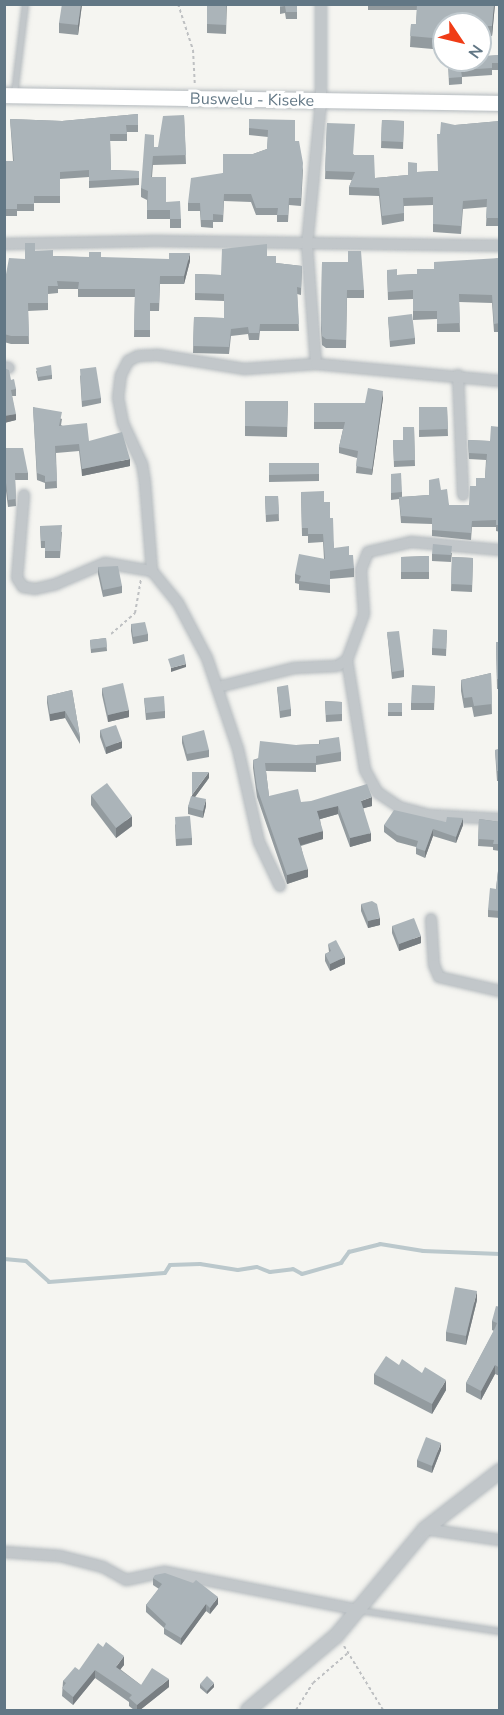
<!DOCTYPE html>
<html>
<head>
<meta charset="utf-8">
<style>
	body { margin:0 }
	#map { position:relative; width:504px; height:1715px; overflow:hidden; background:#f5f5f1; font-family:"Nunito Sans",sans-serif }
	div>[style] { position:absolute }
	.stream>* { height:4px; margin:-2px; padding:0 2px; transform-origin:2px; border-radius:2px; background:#bbc8cc }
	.path>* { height:2px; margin-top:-1px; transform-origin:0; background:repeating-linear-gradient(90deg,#bec0c2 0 3px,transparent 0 6px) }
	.roads { filter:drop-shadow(0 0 2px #b4babe) drop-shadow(0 0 2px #b4babe) }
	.service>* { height:5px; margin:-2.5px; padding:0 2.5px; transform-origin:2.5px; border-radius:2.5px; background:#c2c7ca }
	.minor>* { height:10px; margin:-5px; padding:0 5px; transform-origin:5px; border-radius:5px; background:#c2c7ca }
	.tertiary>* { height:14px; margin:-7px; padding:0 7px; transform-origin:7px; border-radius:7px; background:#c2c7ca }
	.secondary>* { height:15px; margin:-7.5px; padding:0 7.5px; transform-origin:7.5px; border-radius:7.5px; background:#fff }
	.wall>* { inset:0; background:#939b9f }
	.shaded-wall>* { inset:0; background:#787e82 }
	.building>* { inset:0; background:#abb4b9 }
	span { translate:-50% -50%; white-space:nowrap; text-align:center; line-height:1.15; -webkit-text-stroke:6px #fff; paint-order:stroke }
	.street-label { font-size:16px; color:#627785 }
	.frame { position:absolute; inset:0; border:6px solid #627785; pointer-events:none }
	.north { position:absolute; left:432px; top:12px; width:60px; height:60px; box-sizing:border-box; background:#fff; border:2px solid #c0c9ce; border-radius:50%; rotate:125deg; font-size:16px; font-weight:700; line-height:24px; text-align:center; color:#627785 }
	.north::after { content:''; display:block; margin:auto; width:21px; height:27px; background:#f03c16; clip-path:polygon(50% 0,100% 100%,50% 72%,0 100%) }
</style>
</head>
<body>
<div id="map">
	<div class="stream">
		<i style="left:4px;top:1259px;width:22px;rotate:5deg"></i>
		<i style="left:26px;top:1261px;width:31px;rotate:42deg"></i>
		<i style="left:49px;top:1282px;width:116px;rotate:-4.4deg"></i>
		<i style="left:165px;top:1273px;width:9px;rotate:-58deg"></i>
		<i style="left:170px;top:1265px;width:30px;rotate:-2deg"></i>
		<i style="left:200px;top:1264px;width:38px;rotate:9deg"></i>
		<i style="left:238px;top:1270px;width:19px;rotate:-9deg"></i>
		<i style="left:257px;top:1267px;width:14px;rotate:21deg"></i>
		<i style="left:270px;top:1272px;width:23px;rotate:-7deg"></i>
		<i style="left:293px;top:1269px;width:10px;rotate:29deg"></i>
		<i style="left:302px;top:1274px;width:41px;rotate:-15.8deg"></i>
		<i style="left:341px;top:1263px;width:14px;rotate:-54deg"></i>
		<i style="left:349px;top:1252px;width:32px;rotate:-14deg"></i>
		<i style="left:380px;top:1244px;width:44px;rotate:9.2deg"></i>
		<i style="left:423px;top:1251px;width:77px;rotate:2.2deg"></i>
	</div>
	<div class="path">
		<i style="left:178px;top:4px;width:48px;rotate:71.9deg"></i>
		<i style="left:193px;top:50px;width:36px;rotate:87deg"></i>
		<i style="left:111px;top:634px;width:32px;rotate:-41deg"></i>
		<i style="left:135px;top:613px;width:34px;rotate:-80deg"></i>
		<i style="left:344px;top:1646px;width:75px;rotate:58.6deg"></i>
		<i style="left:296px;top:1710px;width:32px;rotate:-58deg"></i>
		<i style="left:313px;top:1683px;width:48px;rotate:-40.7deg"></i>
	</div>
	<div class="roads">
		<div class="service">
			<i style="left:14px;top:93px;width:90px;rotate:-83deg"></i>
			<i style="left:359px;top:1610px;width:143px;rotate:8.5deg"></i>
		</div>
		<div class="minor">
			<i style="left:4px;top:244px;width:151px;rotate:-1.1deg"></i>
			<i style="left:155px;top:241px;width:345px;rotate:0.8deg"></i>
			<i style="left:316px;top:364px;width:119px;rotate:-94.3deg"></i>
			<i style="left:307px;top:245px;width:145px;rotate:-84.4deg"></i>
			<i style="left:321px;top:101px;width:97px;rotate:-90deg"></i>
			<i style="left:4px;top:367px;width:5px;rotate:11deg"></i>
			<i style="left:458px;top:375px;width:120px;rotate:87.6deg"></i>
			<i style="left:24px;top:495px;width:83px;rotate:94.8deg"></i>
			<i style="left:17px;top:578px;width:11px;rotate:56deg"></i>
			<i style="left:23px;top:587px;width:12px;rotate:9deg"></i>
			<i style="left:35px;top:589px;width:22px;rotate:-13deg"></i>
			<i style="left:56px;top:584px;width:53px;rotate:-23.2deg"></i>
			<i style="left:105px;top:563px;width:48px;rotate:9.7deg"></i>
			<i style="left:347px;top:660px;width:111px;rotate:80.7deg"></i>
			<i style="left:365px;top:770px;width:25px;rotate:61deg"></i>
			<i style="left:377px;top:792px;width:27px;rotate:34deg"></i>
			<i style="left:399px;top:807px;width:31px;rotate:15deg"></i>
			<i style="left:429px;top:815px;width:71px;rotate:3.2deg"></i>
			<i style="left:218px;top:687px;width:78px;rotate:-14deg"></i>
			<i style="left:294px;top:668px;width:43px;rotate:-2.7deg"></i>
			<i style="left:337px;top:666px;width:12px;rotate:-31deg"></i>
			<i style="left:347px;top:660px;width:49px;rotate:-69.7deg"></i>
			<i style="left:364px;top:614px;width:44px;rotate:-93.9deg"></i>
			<i style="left:361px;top:570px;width:19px;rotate:-69deg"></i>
			<i style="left:368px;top:552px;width:44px;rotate:-13.1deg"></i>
			<i style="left:411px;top:542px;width:89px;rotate:5.1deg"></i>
			<i style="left:280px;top:886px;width:49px;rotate:-115.5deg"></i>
			<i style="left:259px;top:842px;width:95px;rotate:-102.7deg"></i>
			<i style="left:238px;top:749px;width:96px;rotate:-108.8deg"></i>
			<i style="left:207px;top:658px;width:62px;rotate:-117.8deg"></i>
			<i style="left:178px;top:603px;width:41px;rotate:-129.1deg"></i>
			<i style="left:152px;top:571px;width:89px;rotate:-94.5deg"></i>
			<i style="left:145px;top:482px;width:18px;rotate:-99deg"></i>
			<i style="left:142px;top:464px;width:45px;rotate:-114.9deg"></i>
			<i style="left:123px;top:423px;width:25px;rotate:-101deg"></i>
			<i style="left:118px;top:398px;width:23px;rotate:-83deg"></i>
			<i style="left:121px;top:375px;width:16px;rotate:-63deg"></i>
			<i style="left:128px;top:361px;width:11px;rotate:-27deg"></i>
			<i style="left:138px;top:356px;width:20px;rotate:-3deg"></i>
			<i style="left:158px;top:355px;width:87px;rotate:9.2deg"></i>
			<i style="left:244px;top:369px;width:72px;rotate:-4deg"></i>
			<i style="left:316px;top:364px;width:185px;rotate:5.3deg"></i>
			<i style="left:431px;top:919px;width:46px;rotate:86.3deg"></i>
			<i style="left:434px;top:965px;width:13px;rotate:67deg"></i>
			<i style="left:439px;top:977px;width:63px;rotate:12.9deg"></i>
			<i style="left:425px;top:1529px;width:76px;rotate:8.3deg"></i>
			<i style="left:4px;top:1552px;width:56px;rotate:4.1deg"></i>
			<i style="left:60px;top:1556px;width:44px;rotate:14.3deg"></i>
			<i style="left:103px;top:1567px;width:26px;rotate:29deg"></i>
			<i style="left:126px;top:1580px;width:40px;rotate:-12deg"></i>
			<i style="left:165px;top:1572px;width:197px;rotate:11.1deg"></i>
		</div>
		<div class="tertiary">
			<i style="left:248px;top:1710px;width:115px;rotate:-40.1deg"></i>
			<i style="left:336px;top:1636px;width:139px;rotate:-50.2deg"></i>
			<i style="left:425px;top:1529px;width:95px;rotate:-37.7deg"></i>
		</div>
		<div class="secondary">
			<i style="left:4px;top:95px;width:496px;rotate:0.9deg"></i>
		</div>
	</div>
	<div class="wall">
		<i style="clip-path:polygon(82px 4px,78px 35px,59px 33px,59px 23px)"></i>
		<i style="clip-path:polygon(207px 4px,227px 4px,226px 34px,207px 33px)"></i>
		<i style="clip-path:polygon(280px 4px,297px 4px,297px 19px,286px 19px,285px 13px,280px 14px)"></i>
		<i style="clip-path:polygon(368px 4px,495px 4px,492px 36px,480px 36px,480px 24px,444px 24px,444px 50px,410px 47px,411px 24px,416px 24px,417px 10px,368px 10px)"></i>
		<i style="clip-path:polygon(500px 55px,500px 70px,492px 70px,492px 75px,462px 77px,462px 84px,449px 85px,448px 60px)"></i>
		<i style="clip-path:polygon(138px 114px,138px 132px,127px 132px,127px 141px,110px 141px,111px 170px,139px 171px,139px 185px,89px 188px,89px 177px,60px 179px,60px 203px,34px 203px,34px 211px,17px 211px,17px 216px,4px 216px,4px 161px,13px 161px,10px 119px,62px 121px)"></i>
		<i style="clip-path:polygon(184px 115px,186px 164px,153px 165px,152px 177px,166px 202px,181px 219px,181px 228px,170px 228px,170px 219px,147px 219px,147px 200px,141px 197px,141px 188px,154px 147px,158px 147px)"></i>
		<i style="clip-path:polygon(249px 119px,295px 141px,303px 170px,301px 206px,289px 205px,288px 222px,277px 222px,277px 215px,256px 215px,251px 202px,224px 201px,223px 222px,213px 222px,213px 228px,201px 227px,200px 211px,188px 211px,188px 203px,223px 173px,253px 154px,267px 149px,268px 137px,249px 135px)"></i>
		<i style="clip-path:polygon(382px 120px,404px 121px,403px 149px,381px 148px)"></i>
		<i style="clip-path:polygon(500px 121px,500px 226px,486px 226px,487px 207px,463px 209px,461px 234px,433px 232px,433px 205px,404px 206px,404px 221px,382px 225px,379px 196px,349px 195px,349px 187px,352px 180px,325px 179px,327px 123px,354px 155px,375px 178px,408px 175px,417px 172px,438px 171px,440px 134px,455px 125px)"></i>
		<i style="clip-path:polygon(35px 251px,53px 256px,190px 261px,184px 284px,160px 284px,159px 311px,150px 311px,150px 337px,134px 337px,135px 297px,78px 297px,78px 289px,58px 289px,58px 293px,48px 294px,48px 310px,28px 311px,29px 344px,11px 344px,4px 342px,4px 285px,25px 259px)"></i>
		<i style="clip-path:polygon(267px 256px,276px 263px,302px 266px,301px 295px,297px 294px,299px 331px,260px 331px,259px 340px,249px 340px,248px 334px,231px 336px,229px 354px,193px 353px,194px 317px,224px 318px,224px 301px,195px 300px,195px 274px,221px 275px)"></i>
		<i style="clip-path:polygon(500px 258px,500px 332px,494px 332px,492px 303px,459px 302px,460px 332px,437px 332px,437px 319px,413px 320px,413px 299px,388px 300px,387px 270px,397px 275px,417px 274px,434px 269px)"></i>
		<i style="clip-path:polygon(322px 262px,364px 290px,364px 298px,347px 298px,346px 348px,326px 348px,322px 345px,321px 329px)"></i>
		<i style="clip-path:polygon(388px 317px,415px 338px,415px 344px,390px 347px)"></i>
		<i style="clip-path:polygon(36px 371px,52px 375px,52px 379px,38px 381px)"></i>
		<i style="clip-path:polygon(80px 375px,101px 398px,101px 403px,82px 407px)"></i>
		<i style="clip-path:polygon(11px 380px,16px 389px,16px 396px,12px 396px,16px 420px,4px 423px)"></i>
		<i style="clip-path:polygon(383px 398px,372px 475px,356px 473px,357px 458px,339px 453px,339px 447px,343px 429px,314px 429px,314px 403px,365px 403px)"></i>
		<i style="clip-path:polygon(245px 401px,288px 401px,287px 437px,245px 436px)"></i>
		<i style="clip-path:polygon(33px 407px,62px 419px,61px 425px,130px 466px,82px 476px,79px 451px,56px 453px,57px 488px,45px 489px,45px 483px,37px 480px)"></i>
		<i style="clip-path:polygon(419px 407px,447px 407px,448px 436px,419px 437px)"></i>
		<i style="clip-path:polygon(414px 427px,415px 466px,394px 467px,393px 440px,403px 440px)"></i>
		<i style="clip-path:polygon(500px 427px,500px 532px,496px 531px,496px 527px,472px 527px,471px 540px,432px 536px,432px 524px,401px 523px,399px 499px,391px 500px,391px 474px,402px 492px,402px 497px,429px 495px,441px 490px,449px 505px,469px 505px,476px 486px,485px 478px,486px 460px,469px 459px,468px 440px,490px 441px)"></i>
		<i style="clip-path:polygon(4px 448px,28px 473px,28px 480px,15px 480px,16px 506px,8px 507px,6px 491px,4px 491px)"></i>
		<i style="clip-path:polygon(269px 463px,319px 463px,319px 481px,269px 482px)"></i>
		<i style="clip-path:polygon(301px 492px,324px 502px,330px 518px,334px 548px,349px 555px,354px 568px,354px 577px,330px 579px,330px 593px,299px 590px,299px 584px,295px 583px,295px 574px,324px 559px,323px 542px,308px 543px,308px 536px,302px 536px)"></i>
		<i style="clip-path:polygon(265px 496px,278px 496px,279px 521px,266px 522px)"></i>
		<i style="clip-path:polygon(40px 526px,62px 532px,60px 558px,45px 558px,45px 548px,41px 548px)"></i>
		<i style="clip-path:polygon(452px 553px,451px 562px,432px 561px,432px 554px)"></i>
		<i style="clip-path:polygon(429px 556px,429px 579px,401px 579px,401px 557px)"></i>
		<i style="clip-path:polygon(452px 557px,473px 558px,472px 592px,451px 591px)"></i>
		<i style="clip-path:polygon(98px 567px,122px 586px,122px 593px,103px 597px,98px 574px)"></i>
		<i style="clip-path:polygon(131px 624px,148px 634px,148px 641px,133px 644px,131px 631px)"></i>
		<i style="clip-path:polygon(447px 630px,446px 656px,432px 655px,432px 648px)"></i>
		<i style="clip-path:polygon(387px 632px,404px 670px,404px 677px,392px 679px)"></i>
		<i style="clip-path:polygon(106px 638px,107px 651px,91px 653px,90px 640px)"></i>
		<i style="clip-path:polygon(496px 642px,500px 642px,500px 689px,497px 689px)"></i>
		<i style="clip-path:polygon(491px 673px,492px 714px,474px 717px,472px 707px,464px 708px,461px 691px,461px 680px)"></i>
		<i style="clip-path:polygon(435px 686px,434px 710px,411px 710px,411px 703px)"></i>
		<i style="clip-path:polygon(277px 687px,291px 709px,291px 716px,280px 718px)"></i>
		<i style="clip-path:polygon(102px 688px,129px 717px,108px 722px,102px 695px)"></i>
		<i style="clip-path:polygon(72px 690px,80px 737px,80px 744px,65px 718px,50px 721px,47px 703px,47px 696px)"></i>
		<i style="clip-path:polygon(144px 698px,165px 711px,165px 718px,146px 720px)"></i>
		<i style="clip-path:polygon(325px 701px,342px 702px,342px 721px,326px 722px)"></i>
		<i style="clip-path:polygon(388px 703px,402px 703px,402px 716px,388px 716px)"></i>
		<i style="clip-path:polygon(100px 730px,122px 748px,106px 754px,100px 737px)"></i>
		<i style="clip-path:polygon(182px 736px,209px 750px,209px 757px,187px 761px,182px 743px)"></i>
		<i style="clip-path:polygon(319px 740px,341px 752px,341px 761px,316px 765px,316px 772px,266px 771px,269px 796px,301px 802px,372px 806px,363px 808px,371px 841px,350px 847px,338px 814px,320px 819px,323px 839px,301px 846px,308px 877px,287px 884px,257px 797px,253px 768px,253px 760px,296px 745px,319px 744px)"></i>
		<i style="clip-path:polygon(500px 749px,500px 781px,497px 781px,495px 750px)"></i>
		<i style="clip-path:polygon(209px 778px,195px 797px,206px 806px,203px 818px,188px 814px,188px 807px,192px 796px)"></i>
		<i style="clip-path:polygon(91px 795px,132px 826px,116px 838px,91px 805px)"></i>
		<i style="clip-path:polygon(479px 819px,500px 822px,500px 851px,493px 850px,493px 847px,478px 846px)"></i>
		<i style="clip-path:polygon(446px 822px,463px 825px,456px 843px,433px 836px,425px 858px,416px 854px,416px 847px,397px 842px,384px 832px,384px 825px)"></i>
		<i style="clip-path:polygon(175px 824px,192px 838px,192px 845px,176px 846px)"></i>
		<i style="clip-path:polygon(500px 853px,500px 918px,488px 917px,488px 910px,496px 889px)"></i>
		<i style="clip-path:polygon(361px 904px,380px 925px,368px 928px,361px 911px)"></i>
		<i style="clip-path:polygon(392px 926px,421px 943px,399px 951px,392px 933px)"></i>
		<i style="clip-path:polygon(328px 944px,345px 964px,330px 971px,325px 961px,325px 954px,329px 952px)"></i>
		<i style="clip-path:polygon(477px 1300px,466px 1345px,446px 1341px,446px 1332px)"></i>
		<i style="clip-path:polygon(500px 1307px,500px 1376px,495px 1374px,481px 1400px,466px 1392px,466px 1383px,494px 1331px,492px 1330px,492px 1321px)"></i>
		<i style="clip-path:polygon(399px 1365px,446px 1390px,432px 1414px,374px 1384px,374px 1374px)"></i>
		<i style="clip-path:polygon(441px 1450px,432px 1473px,417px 1467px,417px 1460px)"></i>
		<i style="clip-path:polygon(153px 1578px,218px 1604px,210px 1614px,206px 1611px,181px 1645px,164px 1634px,164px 1628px,146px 1612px,146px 1605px,159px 1589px,153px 1585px)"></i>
		<i style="clip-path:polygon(124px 1665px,120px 1669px,141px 1685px,169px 1687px,140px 1710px,134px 1710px,129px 1706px,129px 1702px,95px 1678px,73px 1705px,62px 1696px,63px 1681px,79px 1670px)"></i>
		<i style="clip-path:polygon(200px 1684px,214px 1687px,207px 1694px,200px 1688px)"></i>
	</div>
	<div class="shaded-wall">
		<i style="clip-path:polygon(81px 4px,82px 4px,78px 35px,78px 25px)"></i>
		<i style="clip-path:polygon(494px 4px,495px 4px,492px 36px,492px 26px)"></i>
		<i style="clip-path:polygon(190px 253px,190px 261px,184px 284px,184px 276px)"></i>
		<i style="clip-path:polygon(383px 391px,383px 398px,372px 475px,372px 469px)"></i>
		<i style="clip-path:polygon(16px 414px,16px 420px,4px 423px,4px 416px)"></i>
		<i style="clip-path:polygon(130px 459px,130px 466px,82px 476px,82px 469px)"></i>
		<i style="clip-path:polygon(186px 664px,186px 667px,171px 672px,171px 668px)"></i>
		<i style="clip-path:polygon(129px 710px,129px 717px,108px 722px,108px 715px)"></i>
		<i style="clip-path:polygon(65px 711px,65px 718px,50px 721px,50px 714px)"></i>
		<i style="clip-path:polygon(122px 741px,122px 748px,106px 754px,106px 747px)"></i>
		<i style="clip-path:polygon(209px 772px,209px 778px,192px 801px,192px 795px)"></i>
		<i style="clip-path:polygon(372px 797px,372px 806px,361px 809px,361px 801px)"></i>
		<i style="clip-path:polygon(206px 799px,206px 806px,203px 818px,203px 811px)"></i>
		<i style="clip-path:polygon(338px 806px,338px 814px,317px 820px,317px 811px)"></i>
		<i style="clip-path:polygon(132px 816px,132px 826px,116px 838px,116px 828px)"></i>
		<i style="clip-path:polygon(463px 818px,463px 825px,456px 843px,456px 837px)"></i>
		<i style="clip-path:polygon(433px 829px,433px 836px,425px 858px,425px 851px)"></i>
		<i style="clip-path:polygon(323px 831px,323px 839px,298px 846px,298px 838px)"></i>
		<i style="clip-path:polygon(371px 833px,371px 841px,350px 847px,350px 838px)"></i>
		<i style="clip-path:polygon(308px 869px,308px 877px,287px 884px,287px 875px)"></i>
		<i style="clip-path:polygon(380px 918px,380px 925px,368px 928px,368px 921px)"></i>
		<i style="clip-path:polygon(421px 936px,421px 943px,399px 951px,399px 944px)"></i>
		<i style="clip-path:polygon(345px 957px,345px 964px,330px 971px,330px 964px)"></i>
		<i style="clip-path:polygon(477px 1291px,477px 1300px,466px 1345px,466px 1336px)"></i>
		<i style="clip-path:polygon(495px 1365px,495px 1374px,481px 1400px,481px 1391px)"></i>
		<i style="clip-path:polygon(446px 1380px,446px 1390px,432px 1414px,432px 1404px)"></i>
		<i style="clip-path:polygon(441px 1443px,441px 1450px,432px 1473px,432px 1466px)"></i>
		<i style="clip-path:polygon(218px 1597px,218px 1604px,210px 1614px,210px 1608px)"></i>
		<i style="clip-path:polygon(206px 1604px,206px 1611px,181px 1645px,181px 1638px)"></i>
		<i style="clip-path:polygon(124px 1656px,124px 1665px,116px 1675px,116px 1667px)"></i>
		<i style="clip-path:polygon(95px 1670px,95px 1678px,73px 1705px,73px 1697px)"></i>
		<i style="clip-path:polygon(169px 1679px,169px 1687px,140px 1710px,137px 1710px,137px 1705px)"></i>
		<i style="clip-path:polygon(214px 1683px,214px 1687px,207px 1694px,207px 1691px)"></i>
	</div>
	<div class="building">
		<i style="clip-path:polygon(62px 4px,81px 4px,78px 25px,59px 23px)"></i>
		<i style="clip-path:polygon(207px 4px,226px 4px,226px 25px,207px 24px)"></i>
		<i style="clip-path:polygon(280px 4px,297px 4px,297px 12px,286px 12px,285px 6px,280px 7px)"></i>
		<i style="clip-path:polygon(417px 4px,494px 4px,492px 26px,480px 26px,480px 24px,444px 24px,444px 39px,410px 36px,411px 24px,416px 24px)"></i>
		<i style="clip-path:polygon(500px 55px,500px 63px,492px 63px,492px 68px,461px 70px,462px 77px,449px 78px,448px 60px,480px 60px,480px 56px)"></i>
		<i style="clip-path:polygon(138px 114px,138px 125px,126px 125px,127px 134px,110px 134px,111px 170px,139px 171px,139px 178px,89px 181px,89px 170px,60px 172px,60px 196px,34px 196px,34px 204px,17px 204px,17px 209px,4px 209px,4px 161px,14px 161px,10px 119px,62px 121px)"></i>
		<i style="clip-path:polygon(184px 115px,186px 155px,153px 156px,151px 177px,166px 177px,166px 202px,180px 201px,181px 219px,170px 219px,170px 210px,147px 210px,148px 191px,141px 188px,145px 134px,154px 135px,154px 147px,158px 147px,163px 116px)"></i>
		<i style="clip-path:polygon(249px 119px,295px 120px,295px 141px,299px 141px,303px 163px,301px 198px,289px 198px,288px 215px,277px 215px,278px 208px,256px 208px,251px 194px,224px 194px,223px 215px,213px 214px,213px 220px,201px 220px,200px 203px,188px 203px,191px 178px,223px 173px,223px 154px,253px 154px,267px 149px,268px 130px,249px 128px)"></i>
		<i style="clip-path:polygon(382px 120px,404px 121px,403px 142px,381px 141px)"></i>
		<i style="clip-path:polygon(500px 121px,500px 218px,486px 218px,487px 199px,463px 201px,461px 226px,433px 224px,433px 197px,403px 198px,404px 213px,382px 216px,379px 188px,349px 187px,355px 172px,325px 171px,327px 123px,355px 124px,353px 155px,374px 155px,375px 178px,408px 175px,408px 162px,417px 163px,417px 172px,438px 171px,437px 134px,440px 134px,441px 122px,455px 125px)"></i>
		<i style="clip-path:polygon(25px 243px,35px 243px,35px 251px,53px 250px,53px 256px,89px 257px,89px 252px,101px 252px,101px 257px,169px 259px,169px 253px,190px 253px,184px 276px,160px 276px,159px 303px,150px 303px,150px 330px,134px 330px,135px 289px,78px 289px,79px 282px,57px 281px,58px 286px,48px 286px,48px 303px,28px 303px,29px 336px,11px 336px,4px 334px,4px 285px,9px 258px,25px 259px)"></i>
		<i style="clip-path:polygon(267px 244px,267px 256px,276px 256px,276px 263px,302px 266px,301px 288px,297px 287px,299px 324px,260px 324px,259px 333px,249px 333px,248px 327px,231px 329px,229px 347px,193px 346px,194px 317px,224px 318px,224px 294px,195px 293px,195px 274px,221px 275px,222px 249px)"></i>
		<i style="clip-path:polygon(348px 251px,361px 251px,364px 290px,347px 290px,346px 340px,326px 339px,322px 336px,321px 320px,322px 262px,348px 262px)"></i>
		<i style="clip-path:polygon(500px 258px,500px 323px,494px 324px,492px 295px,459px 294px,460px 323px,437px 324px,437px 311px,413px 311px,413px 290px,388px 292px,387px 270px,397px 269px,397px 275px,417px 274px,417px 269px,434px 269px,434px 262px)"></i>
		<i style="clip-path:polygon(412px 314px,415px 338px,390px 341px,388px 317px)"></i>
		<i style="clip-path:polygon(51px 365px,52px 375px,38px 377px,36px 368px)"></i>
		<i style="clip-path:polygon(96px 367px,101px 398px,82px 401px,80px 369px)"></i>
		<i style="clip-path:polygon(4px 368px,9px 370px,11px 380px,14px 379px,16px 389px,11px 390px,16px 414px,4px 416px)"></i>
		<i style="clip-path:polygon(368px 388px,383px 391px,372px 469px,356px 466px,358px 451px,339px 447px,345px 422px,314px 422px,314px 403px,365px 403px)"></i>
		<i style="clip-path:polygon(245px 401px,288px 401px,287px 427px,245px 426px)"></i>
		<i style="clip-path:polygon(33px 407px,62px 412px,59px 426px,87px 423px,89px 441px,122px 432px,130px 459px,82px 469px,79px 444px,55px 446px,57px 481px,45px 482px,45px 476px,37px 473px)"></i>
		<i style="clip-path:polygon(419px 407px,447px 407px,448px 429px,419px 430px)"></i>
		<i style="clip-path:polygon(491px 426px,500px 427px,500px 525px,496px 525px,496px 520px,472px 521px,471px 533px,432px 530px,432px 518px,401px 516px,399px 497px,429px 495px,429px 480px,439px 478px,441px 490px,447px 489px,449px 505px,469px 505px,470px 486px,476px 486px,476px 478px,485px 478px,487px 454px,469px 453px,468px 440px,490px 441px)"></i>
		<i style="clip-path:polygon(403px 427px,414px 427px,415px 460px,394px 461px,393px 440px,403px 440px)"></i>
		<i style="clip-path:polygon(4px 448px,23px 448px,28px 473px,15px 473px,16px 499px,8px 500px,6px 483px,4px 484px)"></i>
		<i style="clip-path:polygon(269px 463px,319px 463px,319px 474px,269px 475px)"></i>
		<i style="clip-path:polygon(401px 473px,402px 492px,391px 493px,391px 474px)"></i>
		<i style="clip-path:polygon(324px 491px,324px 502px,330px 502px,330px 518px,333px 518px,334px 548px,349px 546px,349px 555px,353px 555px,354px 568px,330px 571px,330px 585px,299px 581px,301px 576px,295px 574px,299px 554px,325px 559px,323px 534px,308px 534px,308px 528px,302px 528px,301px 492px)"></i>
		<i style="clip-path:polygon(265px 496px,278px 496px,279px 514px,266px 515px)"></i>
		<i style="clip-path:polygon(62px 525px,60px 551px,45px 551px,45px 541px,41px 541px,40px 526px)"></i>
		<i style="clip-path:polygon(433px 544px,452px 546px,451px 555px,432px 554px)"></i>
		<i style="clip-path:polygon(429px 556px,429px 572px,401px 572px,401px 557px)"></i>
		<i style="clip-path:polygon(452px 557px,473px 558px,472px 585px,451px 584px)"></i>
		<i style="clip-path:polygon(118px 566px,122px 586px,103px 590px,98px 567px)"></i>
		<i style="clip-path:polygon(145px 622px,148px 634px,133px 637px,131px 624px)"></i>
		<i style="clip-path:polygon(433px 629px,447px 630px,446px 649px,432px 648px)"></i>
		<i style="clip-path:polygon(399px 631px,404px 670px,392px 672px,387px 632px)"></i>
		<i style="clip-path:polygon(106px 638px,107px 647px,91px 649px,90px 640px)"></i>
		<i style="clip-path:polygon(496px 642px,500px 642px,500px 679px,497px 679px)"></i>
		<i style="clip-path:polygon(184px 654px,186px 664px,171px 668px,168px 659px)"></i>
		<i style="clip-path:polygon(491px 673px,492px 704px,474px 706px,472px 697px,464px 698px,461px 680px)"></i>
		<i style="clip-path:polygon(123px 683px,129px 710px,108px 715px,102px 688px)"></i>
		<i style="clip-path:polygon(288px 685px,291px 709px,280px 711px,277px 687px)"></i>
		<i style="clip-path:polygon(412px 685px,435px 686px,434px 703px,411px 703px)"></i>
		<i style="clip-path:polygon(72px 690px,80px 737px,65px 711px,50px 714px,47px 696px)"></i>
		<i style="clip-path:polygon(164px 696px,165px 711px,146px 713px,144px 698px)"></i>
		<i style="clip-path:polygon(325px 701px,342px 702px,342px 714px,326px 715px)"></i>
		<i style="clip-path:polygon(388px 703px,402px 703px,402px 712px,388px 712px)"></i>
		<i style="clip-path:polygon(116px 725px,122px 741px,106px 747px,100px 730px)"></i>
		<i style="clip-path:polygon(204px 730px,209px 750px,187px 754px,182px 736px)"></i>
		<i style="clip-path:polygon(339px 737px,341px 752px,316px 756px,316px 763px,265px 763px,269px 796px,298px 789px,301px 802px,311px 801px,367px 784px,372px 797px,361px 801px,371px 833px,350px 838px,338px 806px,317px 811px,323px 831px,298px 838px,308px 869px,287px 875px,257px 788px,253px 760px,258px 759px,260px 741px,296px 745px,320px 744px,319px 740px)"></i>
		<i style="clip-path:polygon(500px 749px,500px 771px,497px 771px,495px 750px)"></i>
		<i style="clip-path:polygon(192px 772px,209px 772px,192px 795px)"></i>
		<i style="clip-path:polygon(107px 783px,132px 816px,116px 828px,91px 795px)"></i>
		<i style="clip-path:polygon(191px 796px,206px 799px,203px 811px,188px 807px)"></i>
		<i style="clip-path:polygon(394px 810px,446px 822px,447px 817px,463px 818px,456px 837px,433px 829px,425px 851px,416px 848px,418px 841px,397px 835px,384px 825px)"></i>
		<i style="clip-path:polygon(190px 816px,192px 838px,176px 839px,175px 817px)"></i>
		<i style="clip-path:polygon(479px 819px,500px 822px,500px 844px,493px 844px,494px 840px,478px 839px)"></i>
		<i style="clip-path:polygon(500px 853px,500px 911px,488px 910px,490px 888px,496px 889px)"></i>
		<i style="clip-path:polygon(372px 901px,377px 904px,380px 918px,368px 921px,361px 904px)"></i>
		<i style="clip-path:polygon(414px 918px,421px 936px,399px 944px,392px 926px)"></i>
		<i style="clip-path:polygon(336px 940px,345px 957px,330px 964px,325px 954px,331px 951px,328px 944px)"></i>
		<i style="clip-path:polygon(455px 1287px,477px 1291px,466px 1336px,446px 1332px)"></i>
		<i style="clip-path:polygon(496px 1306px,500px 1307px,500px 1368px,495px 1365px,481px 1391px,466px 1383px,495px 1328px,497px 1323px,492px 1321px)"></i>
		<i style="clip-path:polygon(386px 1356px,399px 1365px,402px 1359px,422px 1373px,425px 1367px,446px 1380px,432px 1404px,374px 1374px)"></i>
		<i style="clip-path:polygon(426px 1437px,441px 1443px,432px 1466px,417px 1460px)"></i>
		<i style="clip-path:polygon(165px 1573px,193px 1583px,196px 1580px,218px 1597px,210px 1608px,206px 1604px,181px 1638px,164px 1628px,166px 1624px,146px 1605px,162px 1584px,153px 1578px,155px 1575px)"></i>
		<i style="clip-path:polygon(106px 1642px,124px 1656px,116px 1667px,141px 1685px,152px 1668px,169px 1679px,137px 1705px,129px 1698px,132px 1695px,95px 1670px,73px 1697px,62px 1688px,66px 1683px,63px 1681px,75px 1667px,79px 1670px,98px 1643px,103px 1647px)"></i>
		<i style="clip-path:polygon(207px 1676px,214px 1683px,207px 1691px,200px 1684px)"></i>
	</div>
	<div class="street-label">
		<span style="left:252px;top:100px;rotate:1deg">Buswelu - Kiseke</span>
	</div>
	<div class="frame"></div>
	<div class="north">N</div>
</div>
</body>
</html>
